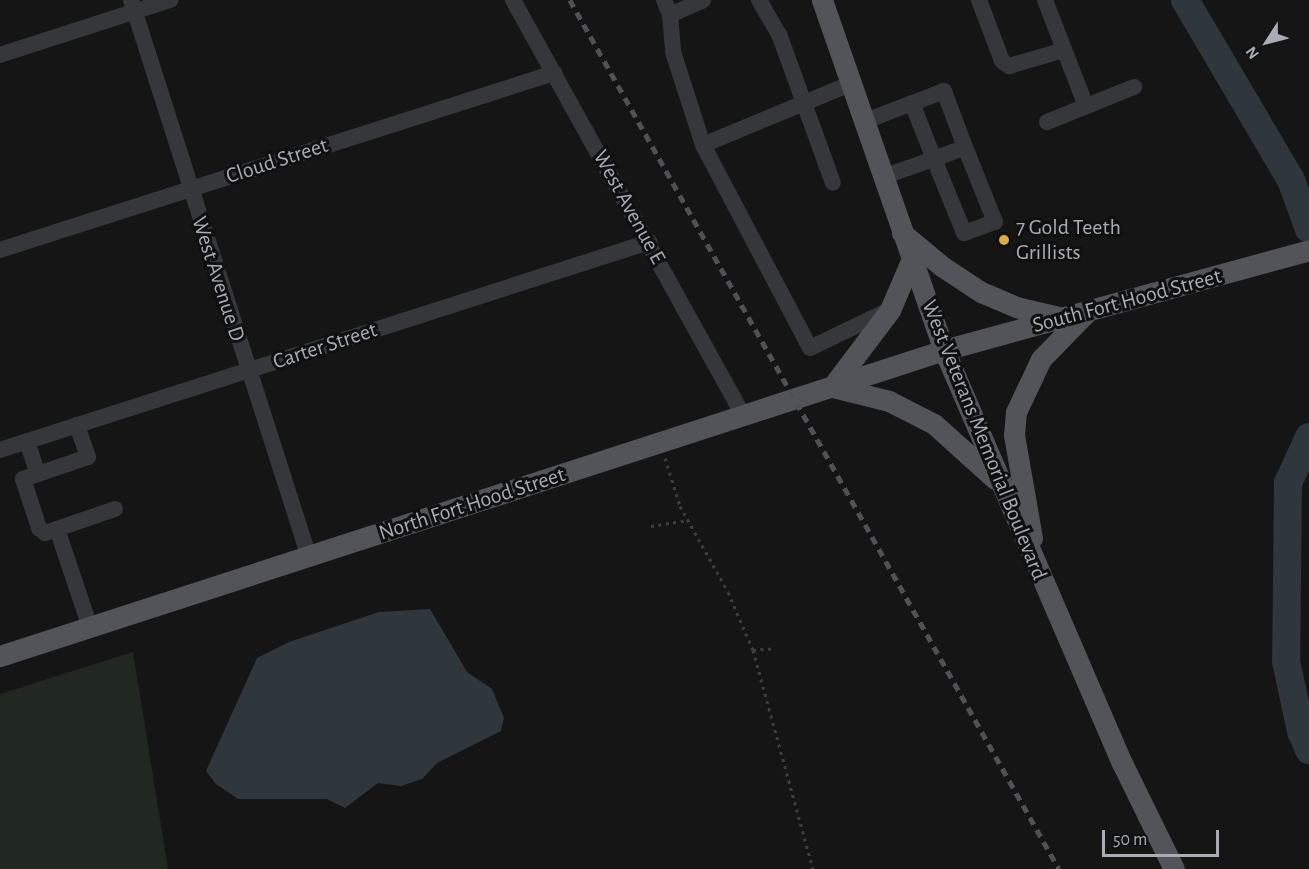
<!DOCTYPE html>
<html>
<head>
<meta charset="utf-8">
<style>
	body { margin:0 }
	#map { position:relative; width:1309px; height:869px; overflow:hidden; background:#151516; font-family:"Alegreya Sans",sans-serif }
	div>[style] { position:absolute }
	.green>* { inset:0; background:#212822 }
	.water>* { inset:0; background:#2f373d }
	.river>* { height:28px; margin:-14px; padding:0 14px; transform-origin:14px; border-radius:14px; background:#2f373d }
	.path>* { height:3px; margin-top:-1.5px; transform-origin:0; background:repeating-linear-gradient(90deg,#3c3e41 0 3px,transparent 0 7.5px) }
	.minor>* { height:16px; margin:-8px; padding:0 8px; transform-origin:8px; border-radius:8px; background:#36373a }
	.major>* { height:21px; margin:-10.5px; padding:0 10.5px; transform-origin:10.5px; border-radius:10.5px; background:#525459 }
	.rail>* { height:4.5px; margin-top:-2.25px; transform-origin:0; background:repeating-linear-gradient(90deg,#4f5155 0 8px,transparent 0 14px) }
	.dots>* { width:16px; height:16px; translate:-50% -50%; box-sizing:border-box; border:3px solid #101011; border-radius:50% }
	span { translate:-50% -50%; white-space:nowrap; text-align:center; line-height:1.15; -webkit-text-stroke:6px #101011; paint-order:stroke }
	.street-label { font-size:22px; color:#a8acb4 }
	.poi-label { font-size:22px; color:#a8acb4 }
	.left { translate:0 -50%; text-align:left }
	.north { position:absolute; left:1237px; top:12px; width:60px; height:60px; -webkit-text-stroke:4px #101011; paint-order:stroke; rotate:234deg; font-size:16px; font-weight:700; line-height:24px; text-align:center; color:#a8acb4 }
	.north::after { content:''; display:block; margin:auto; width:21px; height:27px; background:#a8acb4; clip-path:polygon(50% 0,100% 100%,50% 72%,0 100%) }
	.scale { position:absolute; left:1102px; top:830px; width:117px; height:27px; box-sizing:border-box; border:3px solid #a8acb4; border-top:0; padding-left:8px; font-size:18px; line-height:21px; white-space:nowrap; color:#a8acb4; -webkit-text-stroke:4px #101011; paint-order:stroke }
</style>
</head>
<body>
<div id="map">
	<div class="green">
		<i style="clip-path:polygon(133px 652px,168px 869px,0 869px,0 694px)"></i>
	</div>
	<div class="water">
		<i style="clip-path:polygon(430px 609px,467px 672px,492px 689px,504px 718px,501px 731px,437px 763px,422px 779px,401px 786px,378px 783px,345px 808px,327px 799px,238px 799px,216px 784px,206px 771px,257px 658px,289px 642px,379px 612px)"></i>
	</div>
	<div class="river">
		<i style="left:1185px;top:0;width:209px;rotate:59.5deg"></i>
		<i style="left:1291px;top:180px;width:52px;rotate:69.8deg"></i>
		<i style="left:1309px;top:437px;width:51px;rotate:114.5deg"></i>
		<i style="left:1288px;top:483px;width:178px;rotate:90.6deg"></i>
		<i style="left:1286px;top:661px;width:72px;rotate:77.9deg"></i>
		<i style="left:1301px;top:731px;width:21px;rotate:67deg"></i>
	</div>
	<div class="path">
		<i style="left:665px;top:458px;width:50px;rotate:72.6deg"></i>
		<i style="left:680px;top:506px;width:98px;rotate:60.8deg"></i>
		<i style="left:728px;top:592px;width:63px;rotate:66.7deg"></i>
		<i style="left:753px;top:650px;width:227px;rotate:74.7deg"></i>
		<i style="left:651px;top:526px;width:36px;rotate:-9deg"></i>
		<i style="left:753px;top:650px;width:21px;rotate:-5deg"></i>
	</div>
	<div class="minor">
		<i style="left:131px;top:0;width:585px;rotate:72.28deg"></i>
		<i style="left:513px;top:0;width:476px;rotate:61deg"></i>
		<i style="left:664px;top:0;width:16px;rotate:68deg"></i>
		<i style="left:670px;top:15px;width:37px;rotate:85deg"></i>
		<i style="left:673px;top:52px;width:98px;rotate:72.1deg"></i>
		<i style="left:759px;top:0;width:39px;rotate:60deg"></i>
		<i style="left:779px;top:34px;width:158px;rotate:70.1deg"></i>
		<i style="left:979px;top:0;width:65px;rotate:69.3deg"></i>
		<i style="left:1002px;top:61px;width:9px;rotate:36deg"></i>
		<i style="left:1009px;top:66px;width:57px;rotate:-16.2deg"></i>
		<i style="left:1045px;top:0;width:114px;rotate:68.9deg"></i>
		<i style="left:670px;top:15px;width:36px;rotate:-24deg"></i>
		<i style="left:0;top:55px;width:179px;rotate:-17.9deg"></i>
		<i style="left:850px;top:84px;width:159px;rotate:157.5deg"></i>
		<i style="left:703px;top:145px;width:229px;rotate:62.2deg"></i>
		<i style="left:810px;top:348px;width:88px;rotate:-25.7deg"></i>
		<i style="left:863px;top:122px;width:53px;rotate:-21.2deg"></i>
		<i style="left:1047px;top:122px;width:94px;rotate:-21.9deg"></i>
		<i style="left:882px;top:177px;width:55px;rotate:-19.1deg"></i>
		<i style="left:934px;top:159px;width:33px;rotate:-21deg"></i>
		<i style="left:965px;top:147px;width:60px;rotate:-110.6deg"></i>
		<i style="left:944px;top:91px;width:34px;rotate:159deg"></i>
		<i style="left:912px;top:103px;width:60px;rotate:68.6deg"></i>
		<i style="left:934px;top:159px;width:80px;rotate:67.9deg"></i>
		<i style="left:964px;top:233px;width:33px;rotate:-20deg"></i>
		<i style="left:995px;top:222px;width:81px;rotate:-111.8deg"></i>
		<i style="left:0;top:250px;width:582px;rotate:-17.72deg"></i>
		<i style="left:27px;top:441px;width:35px;rotate:72deg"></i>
		<i style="left:38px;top:474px;width:53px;rotate:-18.8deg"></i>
		<i style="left:88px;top:457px;width:34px;rotate:-109deg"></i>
		<i style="left:0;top:450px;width:682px;rotate:-17.77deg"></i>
		<i style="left:38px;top:474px;width:16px;rotate:162deg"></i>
		<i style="left:23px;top:479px;width:52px;rotate:71.9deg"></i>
		<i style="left:39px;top:528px;width:8px;rotate:40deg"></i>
		<i style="left:45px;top:533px;width:74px;rotate:-18.9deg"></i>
		<i style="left:57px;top:529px;width:103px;rotate:71.4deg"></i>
	</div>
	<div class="major">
		<i style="left:822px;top:0;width:371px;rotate:70.8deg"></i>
		<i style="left:944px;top:350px;width:450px;rotate:66.7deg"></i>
		<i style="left:1122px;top:763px;width:118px;rotate:63.9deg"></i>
		<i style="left:902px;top:233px;width:53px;rotate:39.7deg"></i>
		<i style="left:943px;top:267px;width:45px;rotate:33.3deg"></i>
		<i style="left:981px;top:292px;width:38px;rotate:23deg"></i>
		<i style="left:1016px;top:307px;width:44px;rotate:13.1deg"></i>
		<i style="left:832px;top:387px;width:96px;rotate:-53deg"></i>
		<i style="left:890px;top:310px;width:53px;rotate:-66.8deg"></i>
		<i style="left:833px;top:387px;width:58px;rotate:14deg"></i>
		<i style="left:889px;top:401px;width:51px;rotate:27.1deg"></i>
		<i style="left:934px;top:424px;width:82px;rotate:42deg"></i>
		<i style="left:1032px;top:538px;width:105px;rotate:-99.9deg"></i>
		<i style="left:1014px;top:435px;width:23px;rotate:-85deg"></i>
		<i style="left:1016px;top:412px;width:59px;rotate:-64.7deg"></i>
		<i style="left:1041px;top:359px;width:64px;rotate:-45.6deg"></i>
		<i style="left:0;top:656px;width:992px;rotate:-17.96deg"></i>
		<i style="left:944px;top:350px;width:378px;rotate:-15.3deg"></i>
	</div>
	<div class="rail">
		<i style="left:570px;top:0;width:997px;rotate:60.63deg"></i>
	</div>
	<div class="dots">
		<i style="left:1004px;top:240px;background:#daa948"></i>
	</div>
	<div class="street-label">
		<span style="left:277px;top:161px;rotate:-18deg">Cloud Street</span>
		<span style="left:629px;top:207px;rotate:61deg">West Avenue E</span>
		<span style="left:218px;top:279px;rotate:72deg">West Avenue D</span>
		<span style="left:1127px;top:301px;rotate:-15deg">South Fort Hood Street</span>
		<span style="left:325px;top:346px;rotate:-18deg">Carter Street</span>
		<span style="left:984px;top:440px;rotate:68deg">West Veterans Memorial Boulevard</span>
		<span style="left:472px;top:504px;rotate:-18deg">North Fort Hood Street</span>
	</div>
	<div class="poi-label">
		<span class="left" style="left:1016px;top:240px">7 Gold Teeth<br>Grillists</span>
	</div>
	<div class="north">N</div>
	<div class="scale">50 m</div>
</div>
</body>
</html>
